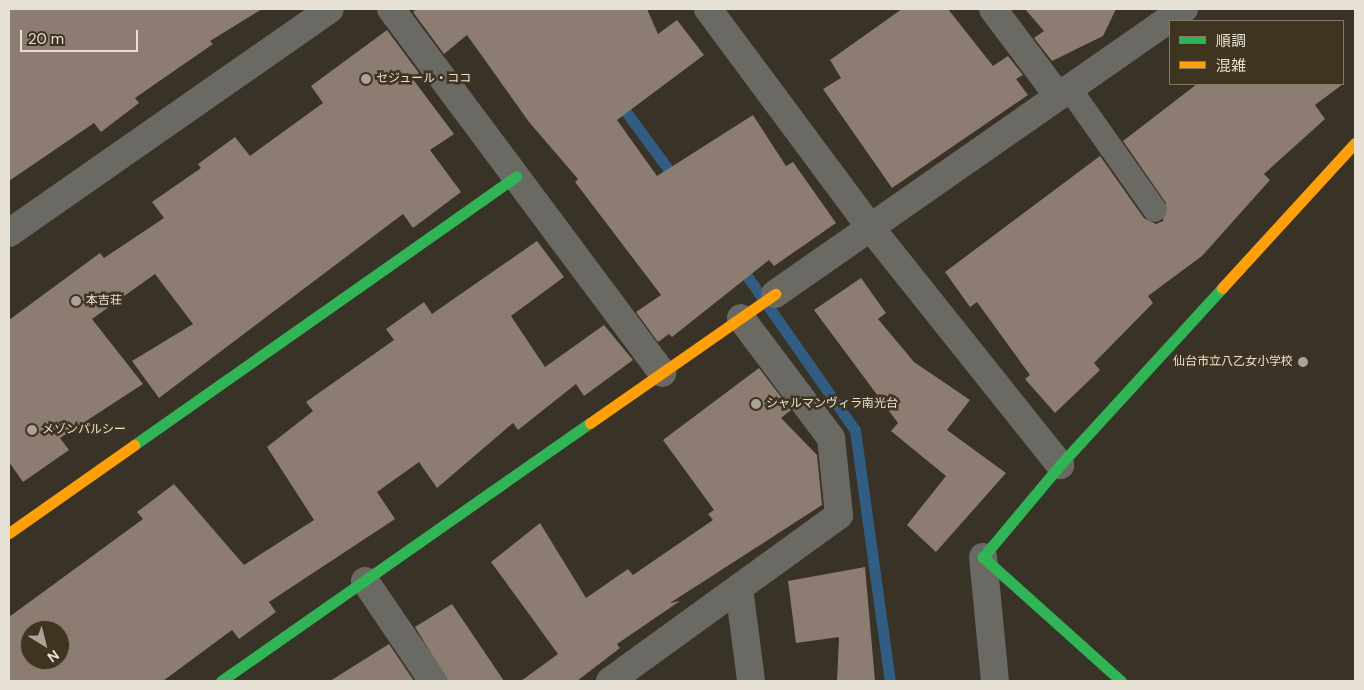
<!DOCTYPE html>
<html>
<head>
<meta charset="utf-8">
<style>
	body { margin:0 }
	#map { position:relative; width:1364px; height:690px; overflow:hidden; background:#383227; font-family:"DM Sans","Noto Sans JP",sans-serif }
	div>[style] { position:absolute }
	.stream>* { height:11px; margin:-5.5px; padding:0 5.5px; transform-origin:5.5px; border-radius:5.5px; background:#315d82 }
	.building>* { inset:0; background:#8c7c72 }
	.lane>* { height:24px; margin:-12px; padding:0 12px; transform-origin:12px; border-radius:12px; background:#6b6963 }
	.street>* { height:28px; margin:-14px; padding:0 14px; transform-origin:14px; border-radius:14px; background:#6b6963 }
	.fast>* { height:11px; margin:-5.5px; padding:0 5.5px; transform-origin:5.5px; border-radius:5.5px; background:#30b455 }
	.slow>* { height:11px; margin:-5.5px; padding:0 5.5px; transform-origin:5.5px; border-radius:5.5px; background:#ff9f0a }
	.dots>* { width:14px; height:14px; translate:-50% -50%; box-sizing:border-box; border:2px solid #3f3420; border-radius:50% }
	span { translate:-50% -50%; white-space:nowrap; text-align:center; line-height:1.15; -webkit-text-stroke:5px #3f3420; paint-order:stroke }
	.poi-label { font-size:12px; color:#e7e0d4 }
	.left { translate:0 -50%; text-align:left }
	.right { translate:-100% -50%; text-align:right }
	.frame { position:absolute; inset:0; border:10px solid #e7e0d4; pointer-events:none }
	.legend { position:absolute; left:1169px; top:20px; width:175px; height:65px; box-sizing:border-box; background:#3f3420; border:1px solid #827968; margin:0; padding:6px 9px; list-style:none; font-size:15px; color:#e7e0d4 }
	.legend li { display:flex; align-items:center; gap:10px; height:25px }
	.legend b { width:25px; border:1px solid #827968 }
	.north { position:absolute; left:20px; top:620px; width:50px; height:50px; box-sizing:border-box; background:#3f3420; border:1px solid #827968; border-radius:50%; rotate:144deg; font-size:14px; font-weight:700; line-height:20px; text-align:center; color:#e7e0d4 }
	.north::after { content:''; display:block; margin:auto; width:18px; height:22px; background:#aaa397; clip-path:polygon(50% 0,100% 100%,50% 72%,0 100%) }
	.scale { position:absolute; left:20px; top:30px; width:118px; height:22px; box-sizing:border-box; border:2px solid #e7e0d4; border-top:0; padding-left:6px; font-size:15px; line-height:18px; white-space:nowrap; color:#e7e0d4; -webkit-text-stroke:4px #3f3420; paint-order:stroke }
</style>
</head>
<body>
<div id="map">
	<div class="stream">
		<i style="left:618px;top:101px;width:99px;rotate:53.6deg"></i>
		<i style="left:740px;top:266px;width:200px;rotate:55deg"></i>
		<i style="left:855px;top:430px;width:253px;rotate:82.1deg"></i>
	</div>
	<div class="building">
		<i style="clip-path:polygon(9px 9px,262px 9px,210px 41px,213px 44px,135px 98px,139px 103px,101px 132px,94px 123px,9px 181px)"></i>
		<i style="clip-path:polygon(417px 9px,647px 9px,658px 34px,677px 20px,704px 55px,617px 120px,657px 176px,753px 115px,786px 166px,793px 162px,836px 223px,774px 266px,769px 260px,672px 337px,669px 334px,658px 342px,636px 312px,661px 295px,575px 182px,578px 179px,529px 122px,467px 35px,444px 54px,413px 12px)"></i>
		<i style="clip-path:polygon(902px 9px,948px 9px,993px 66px,1008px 56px,1023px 75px,1016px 79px,1028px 95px,892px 188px,823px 89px,841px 78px,830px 60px)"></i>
		<i style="clip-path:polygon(1025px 9px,1116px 9px,1103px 36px,1052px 61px,1034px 38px,1044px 31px)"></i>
		<i style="clip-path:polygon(387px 30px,419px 73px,412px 78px,454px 134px,430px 150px,461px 192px,413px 228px,403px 214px,159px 398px,132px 361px,193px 324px,155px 274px,92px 319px,143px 384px,60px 438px,69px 450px,23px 482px,9px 462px,9px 320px,100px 253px,104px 258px,164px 218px,152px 202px,201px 168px,198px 164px,235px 137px,250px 156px,323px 103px,311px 86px)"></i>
		<i style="clip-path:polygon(1197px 84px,1343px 84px,1315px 105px,1325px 119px,1264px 174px,1270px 180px,1202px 256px,1148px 296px,1153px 303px,1094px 363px,1100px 370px,1055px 413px,1025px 379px,1030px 375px,977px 302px,970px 307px,945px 272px,1100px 156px,1144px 218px,1156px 224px,1163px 221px,1166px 203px,1123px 141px)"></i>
		<i style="clip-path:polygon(evenodd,537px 241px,564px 277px,511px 316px,545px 367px,604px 325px,633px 360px,584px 396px,576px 384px,518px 430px,513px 423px,437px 488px,419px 462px,377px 492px,395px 519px,269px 602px,276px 612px,239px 639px,232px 630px,163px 681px,9px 681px,9px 617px,143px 519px,137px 512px,174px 484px,244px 565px,314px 520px,267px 447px,313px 411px,306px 402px,394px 340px,386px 329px,424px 302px,432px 314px,537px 241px,30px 630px,60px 630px,60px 660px,30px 660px,30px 630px)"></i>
		<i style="clip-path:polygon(861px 278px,886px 313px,878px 319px,914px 362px,970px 400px,947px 430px,1006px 473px,936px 552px,907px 525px,946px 476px,891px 431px,898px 423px,814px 310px)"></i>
		<i style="clip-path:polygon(759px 368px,791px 410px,781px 418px,817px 455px,822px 505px,670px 603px,680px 601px,617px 644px,620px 648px,577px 681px,521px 681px,558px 654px,491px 562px,540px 523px,586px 598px,628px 569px,633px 575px,713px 520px,708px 514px,714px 510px,663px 440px)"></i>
		<i style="clip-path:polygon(865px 567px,875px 681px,837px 681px,839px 637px,796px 643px,788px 581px)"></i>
		<i style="clip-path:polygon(452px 604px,504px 681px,448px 681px,415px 627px)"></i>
		<i style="clip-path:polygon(389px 644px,414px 681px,330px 681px)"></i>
	</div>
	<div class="lane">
		<i style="left:1069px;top:88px;width:149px;rotate:54.8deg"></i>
	</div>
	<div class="street">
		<i style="left:391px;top:9px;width:454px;rotate:53.3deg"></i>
		<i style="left:708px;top:9px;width:272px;rotate:53.4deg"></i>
		<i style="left:870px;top:227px;width:305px;rotate:51.4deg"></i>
		<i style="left:993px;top:9px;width:109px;rotate:53.2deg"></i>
		<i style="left:9px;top:233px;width:391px;rotate:-34.9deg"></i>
		<i style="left:775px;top:294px;width:499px;rotate:-34.9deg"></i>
		<i style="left:983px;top:557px;width:125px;rotate:84.5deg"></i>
		<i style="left:365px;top:581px;width:121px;rotate:55.8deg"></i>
		<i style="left:739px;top:588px;width:94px;rotate:82.6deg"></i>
		<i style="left:610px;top:681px;width:283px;rotate:-35.9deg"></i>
		<i style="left:839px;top:515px;width:77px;rotate:-95.9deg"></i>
		<i style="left:831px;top:438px;width:150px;rotate:-126.9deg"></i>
	</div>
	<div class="fast">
		<i style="left:134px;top:445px;width:467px;rotate:-35.1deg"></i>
		<i style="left:221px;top:681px;width:450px;rotate:-35deg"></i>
		<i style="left:1121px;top:681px;width:186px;rotate:-138.1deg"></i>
		<i style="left:983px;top:557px;width:120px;rotate:-50.1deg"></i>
		<i style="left:1060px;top:465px;width:240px;rotate:-47.5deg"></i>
	</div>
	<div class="slow">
		<i style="left:1222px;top:288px;width:197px;rotate:-47.5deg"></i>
		<i style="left:590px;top:423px;width:226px;rotate:-34.9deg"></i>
		<i style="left:9px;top:533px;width:153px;rotate:-35.1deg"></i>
	</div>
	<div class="dots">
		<i style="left:366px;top:79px;background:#aaa397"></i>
		<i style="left:76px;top:301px;background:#aaa397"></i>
		<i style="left:1303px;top:362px;background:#aaa397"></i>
		<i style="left:756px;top:404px;background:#aaa397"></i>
		<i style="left:32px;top:430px;background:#aaa397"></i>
	</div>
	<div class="poi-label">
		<span class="left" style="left:376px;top:79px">セジュール・ココ</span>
		<span class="left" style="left:86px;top:301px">本吉荘</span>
		<span class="right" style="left:1293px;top:362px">仙台市立八乙女小学校</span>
		<span class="left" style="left:766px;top:404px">シャルマンヴィラ南光台</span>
		<span class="left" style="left:42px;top:430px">メゾンパルシー</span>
	</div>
	<div class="frame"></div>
	<ul class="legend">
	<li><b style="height:6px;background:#30b455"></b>順調</li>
	<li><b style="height:6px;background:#ff9f0a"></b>混雑</li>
	</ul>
	<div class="north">N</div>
	<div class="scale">20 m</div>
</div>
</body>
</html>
